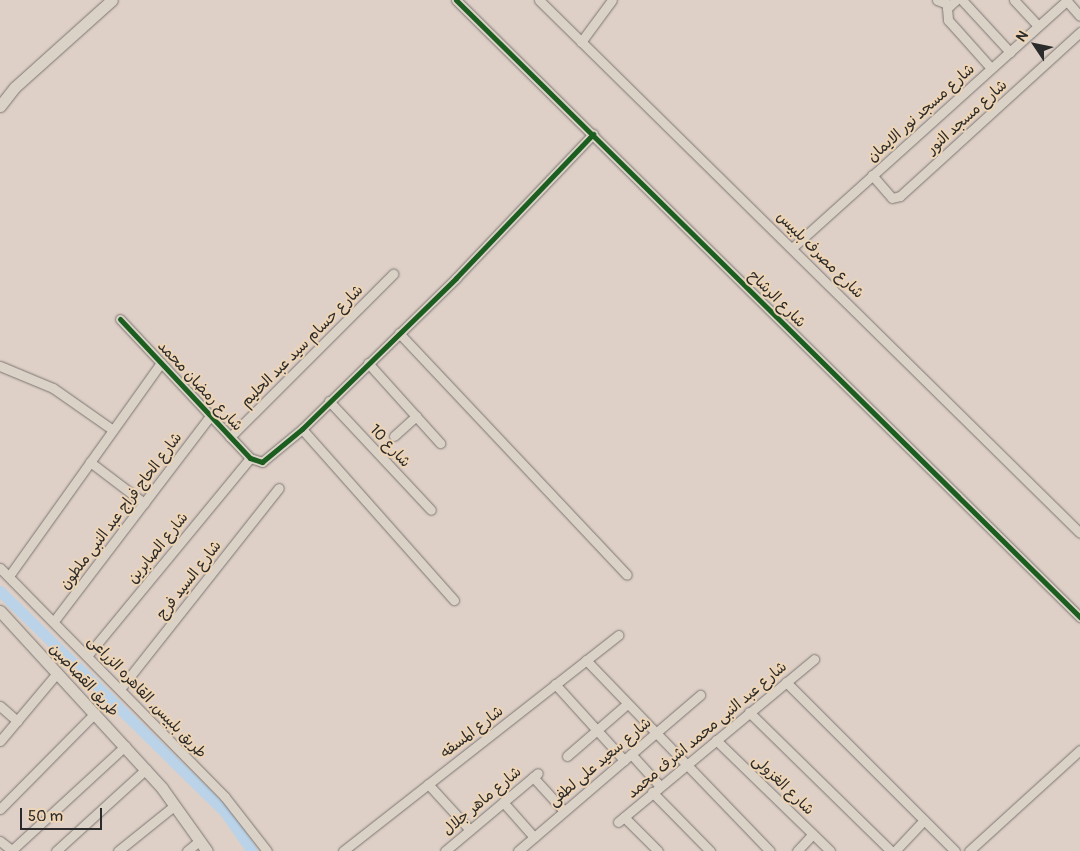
<!DOCTYPE html>
<html>
<head>
<meta charset="utf-8">
<style>
	body { margin:0 }
	#map { position:relative; width:1080px; height:851px; overflow:hidden; background:#ded0c7; font-family:Pangolin,"Playpen Sans Arabic",sans-serif }
	div>[style] { position:absolute }
	.canal>* { height:11px; margin:-5.5px; padding:0 5.5px; transform-origin:5.5px; border-radius:5.5px; background:#bad3e8 }
	.roads { filter:drop-shadow(0 0 1px #7c7571) drop-shadow(0 0 1px #7c7571) }
	.minor>* { height:9px; margin:-4.5px; padding:0 4.5px; transform-origin:4.5px; border-radius:4.5px; background:#dbd2c7 }
	.tertiary>* { height:11px; margin:-5.5px; padding:0 5.5px; transform-origin:5.5px; border-radius:5.5px; background:#dbd2c7 }
	.cycleway>* { height:5px; margin:-2.5px; padding:0 2.5px; transform-origin:2.5px; border-radius:2.5px; background:#1b5e20 }
	span { translate:-50% -50%; white-space:nowrap; text-align:center; line-height:1.15; -webkit-text-stroke:4px #edd4b5; paint-order:stroke }
	.street-label { font-size:15px; color:#2b2b2b }
	.north { position:absolute; left:1010px; top:20px; width:50px; height:50px; -webkit-text-stroke:4px #edd4b5; paint-order:stroke; rotate:304deg; font-size:14px; font-weight:700; line-height:20px; text-align:center; color:#2b2b2b }
	.north::after { content:''; display:block; margin:auto; width:18px; height:22px; background:#2b2b2b; clip-path:polygon(50% 0,100% 100%,50% 72%,0 100%) }
	.scale { position:absolute; left:20px; top:808px; width:82px; height:22px; box-sizing:border-box; border:2px solid #2b2b2b; border-top:0; padding-left:6px; font-size:15px; line-height:18px; white-space:nowrap; color:#2b2b2b; -webkit-text-stroke:4px #edd4b5; paint-order:stroke }
</style>
</head>
<body>
<div id="map">
	<div class="canal">
		<i style="left:0;top:591px;width:315px;rotate:44.5deg"></i>
		<i style="left:225px;top:812px;width:47px;rotate:55.3deg"></i>
	</div>
	<div class="roads">
		<div class="minor">
			<i style="left:456px;top:0;width:878px;rotate:44.68deg"></i>
			<i style="left:539px;top:0;width:759px;rotate:44.57deg"></i>
			<i style="left:937px;top:0;width:14px;rotate:21deg"></i>
			<i style="left:956px;top:0;width:12px;rotate:138deg"></i>
			<i style="left:947px;top:8px;width:12px;rotate:85deg"></i>
			<i style="left:948px;top:20px;width:64px;rotate:48.1deg"></i>
			<i style="left:962px;top:0;width:71px;rotate:47.3deg"></i>
			<i style="left:1014px;top:0;width:35px;rotate:47deg"></i>
			<i style="left:1066px;top:0;width:21px;rotate:49deg"></i>
			<i style="left:581px;top:42px;width:52px;rotate:-53.6deg"></i>
			<i style="left:872px;top:175px;width:30px;rotate:49deg"></i>
			<i style="left:892px;top:198px;width:8px;rotate:-14deg"></i>
			<i style="left:900px;top:196px;width:244px;rotate:-42.3deg"></i>
			<i style="left:793px;top:247px;width:369px;rotate:-42deg"></i>
			<i style="left:120px;top:319px;width:190px;rotate:46.9deg"></i>
			<i style="left:250px;top:458px;width:13px;rotate:18deg"></i>
			<i style="left:262px;top:462px;width:52px;rotate:-39.5deg"></i>
			<i style="left:302px;top:429px;width:216px;rotate:-44.4deg"></i>
			<i style="left:456px;top:278px;width:199px;rotate:-46.4deg"></i>
			<i style="left:399px;top:333px;width:332px;rotate:46.7deg"></i>
			<i style="left:368px;top:363px;width:108px;rotate:48deg"></i>
			<i style="left:0;top:366px;width:57px;rotate:22.5deg"></i>
			<i style="left:53px;top:388px;width:73px;rotate:35deg"></i>
			<i style="left:329px;top:401px;width:149px;rotate:46.9deg"></i>
			<i style="left:302px;top:429px;width:229px;rotate:48.4deg"></i>
			<i style="left:394px;top:436px;width:30px;rotate:-42deg"></i>
			<i style="left:230px;top:437px;width:231px;rotate:-45deg"></i>
			<i style="left:90px;top:462px;width:68px;rotate:37.2deg"></i>
			<i style="left:0;top:568px;width:321px;rotate:45.5deg"></i>
			<i style="left:225px;top:797px;width:68px;rotate:52.1deg"></i>
			<i style="left:9px;top:576px;width:262px;rotate:-54.5deg"></i>
			<i style="left:54px;top:621px;width:258px;rotate:-52.7deg"></i>
			<i style="left:87px;top:656px;width:256px;rotate:-50.5deg"></i>
			<i style="left:586px;top:660px;width:265px;rotate:46.1deg"></i>
			<i style="left:786px;top:682px;width:239px;rotate:45deg"></i>
			<i style="left:555px;top:684px;width:103px;rotate:47.8deg"></i>
			<i style="left:120px;top:689px;width:256px;rotate:-51.7deg"></i>
			<i style="left:0;top:706px;width:23px;rotate:41deg"></i>
			<i style="left:749px;top:712px;width:199px;rotate:44.4deg"></i>
			<i style="left:716px;top:740px;width:159px;rotate:44.2deg"></i>
			<i style="left:0;top:741px;width:89px;rotate:-50deg"></i>
			<i style="left:631px;top:754px;width:43px;rotate:47.8deg"></i>
			<i style="left:567px;top:756px;width:79px;rotate:-40.9deg"></i>
			<i style="left:533px;top:777px;width:46px;rotate:47.6deg"></i>
			<i style="left:428px;top:784px;width:62px;rotate:47.6deg"></i>
			<i style="left:652px;top:792px;width:83px;rotate:45.5deg"></i>
			<i style="left:503px;top:802px;width:47px;rotate:48.5deg"></i>
			<i style="left:0;top:809px;width:135px;rotate:-45.3deg"></i>
			<i style="left:624px;top:817px;width:48px;rotate:45deg"></i>
			<i style="left:618px;top:822px;width:255px;rotate:-39.7deg"></i>
			<i style="left:0;top:841px;width:16px;rotate:38deg"></i>
			<i style="left:12px;top:850px;width:154px;rotate:-42.6deg"></i>
			<i style="left:56px;top:851px;width:122px;rotate:-42.3deg"></i>
			<i style="left:118px;top:851px;width:73px;rotate:-38.9deg"></i>
			<i style="left:187px;top:851px;width:17px;rotate:-40deg"></i>
			<i style="left:343px;top:851px;width:350px;rotate:-38.1deg"></i>
			<i style="left:445px;top:851px;width:121px;rotate:-40deg"></i>
			<i style="left:518px;top:851px;width:240px;rotate:-40.6deg"></i>
			<i style="left:797px;top:851px;width:23px;rotate:-47deg"></i>
			<i style="left:895px;top:851px;width:42px;rotate:-46.9deg"></i>
			<i style="left:969px;top:851px;width:150px;rotate:-42.3deg"></i>
		</div>
		<div class="tertiary">
			<i style="left:0;top:106px;width:24px;rotate:-52deg"></i>
			<i style="left:15px;top:87px;width:130px;rotate:-41.9deg"></i>
			<i style="left:0;top:611px;width:240px;rotate:47.5deg"></i>
			<i style="left:162px;top:788px;width:77px;rotate:54.5deg"></i>
		</div>
	</div>
	<div class="cycleway">
		<i style="left:456px;top:0;width:878px;rotate:44.68deg"></i>
		<i style="left:120px;top:319px;width:190px;rotate:46.9deg"></i>
		<i style="left:250px;top:458px;width:13px;rotate:18deg"></i>
		<i style="left:262px;top:462px;width:52px;rotate:-39.5deg"></i>
		<i style="left:302px;top:429px;width:216px;rotate:-44.4deg"></i>
		<i style="left:456px;top:278px;width:199px;rotate:-46.4deg"></i>
	</div>
	<div class="street-label">
		<span style="left:921px;top:113px;rotate:-42deg">شارع مسجد نور الايمان</span>
		<span style="left:967px;top:117px;rotate:-42deg">شارع مسجد النور</span>
		<span style="left:820px;top:255px;rotate:45deg">شارع مصرف بلبيس</span>
		<span style="left:777px;top:299px;rotate:45deg">شارع الرشاح</span>
		<span style="left:302px;top:346px;rotate:-45deg">شارع حسام سيد عبد الحليم</span>
		<span style="left:200px;top:386px;rotate:47deg">شارع رمضان محمد</span>
		<span style="left:390px;top:446px;rotate:47deg">شارع 10</span>
		<span style="left:121px;top:511px;rotate:-53deg">شارع الحاج فراج عبد النبى ملطون</span>
		<span style="left:158px;top:548px;rotate:-51deg">شارع الصابرين</span>
		<span style="left:189px;top:580px;rotate:-52deg">شارع السيد فرج</span>
		<span style="left:84px;top:680px;rotate:47deg">طريق القصاصين</span>
		<span style="left:147px;top:697px;rotate:46deg">طريق بلبيس, القاهره الزراعى</span>
		<span style="left:707px;top:730px;rotate:-40deg">شارع عبد النبى محمد اشرف محمد</span>
		<span style="left:472px;top:732px;rotate:-38deg">شارع المسقه</span>
		<span style="left:600px;top:762px;rotate:-40deg">شارع سعيد على لطفى</span>
		<span style="left:783px;top:785px;rotate:44deg">شارع الغزولى</span>
		<span style="left:482px;top:801px;rotate:-40deg">شارع ماهر جلال</span>
	</div>
	<div class="north">N</div>
	<div class="scale">50 m</div>
</div>
</body>
</html>
